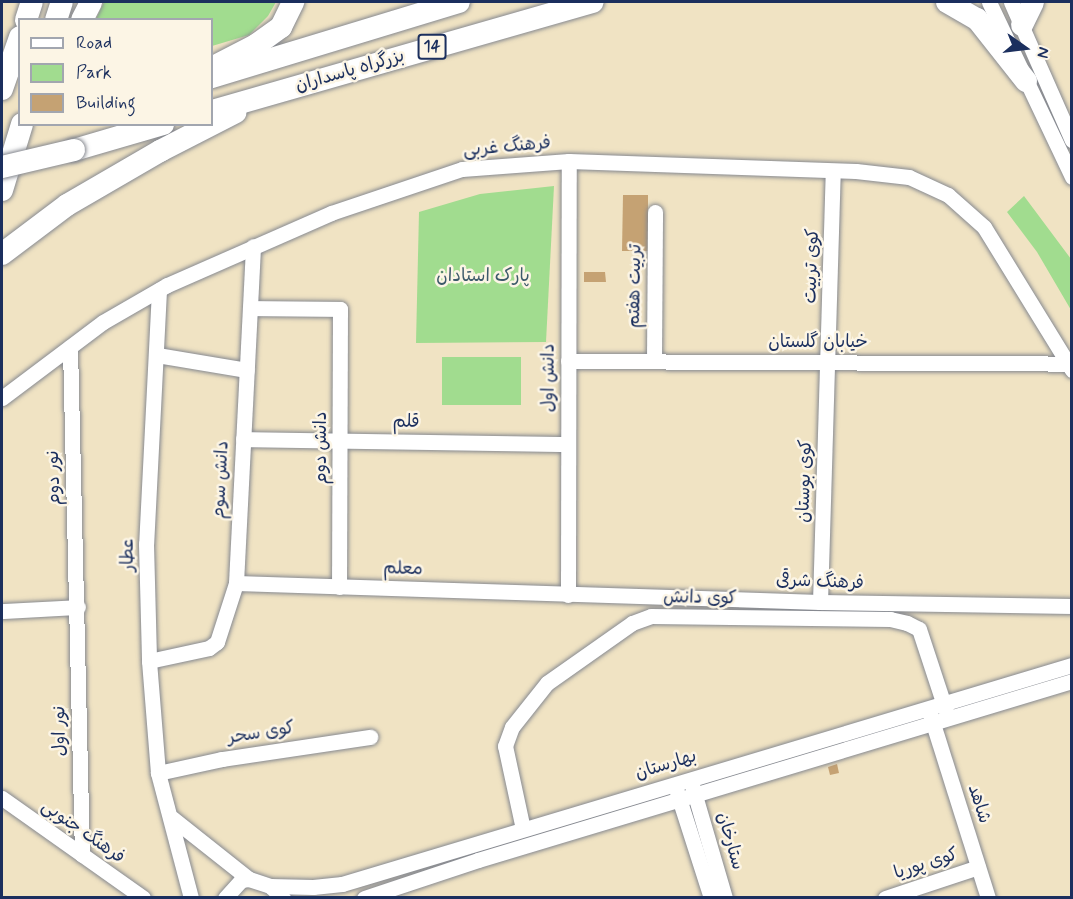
<!DOCTYPE html>
<html>
<head>
<meta charset="utf-8">
<style>
	body { margin:0 }
	#map { position:relative; width:1073px; height:899px; overflow:hidden; background:#f0e3c3; font-family:Mynerve,"Playpen Sans Arabic",sans-serif }
	div>[style] { position:absolute }
	.green>* { inset:0; background:#a1dc8f }
	.building>* { inset:0; background:#c5a273 }
	.roads { filter:drop-shadow(0 0 2px #868990) drop-shadow(0 0 2px #868990) }
	.minor>* { height:15px; margin:-7.5px; padding:0 7.5px; transform-origin:7.5px; border-radius:7.5px; background:#fff }
	.highway>* { height:22px; margin:-11px; padding:0 11px; transform-origin:11px; border-radius:11px; background:#fff }
	.bridges { filter:drop-shadow(0 0 2px #868990) drop-shadow(0 0 2px #868990) }
	.highway-bridge>* { height:22px; margin:-11px; padding:0 11px; transform-origin:11px; border-radius:11px; background:#fff }
	span { translate:-50% -50%; white-space:nowrap; text-align:center; line-height:1.15; -webkit-text-stroke:5px #fcf5e5; paint-order:stroke }
	.shield-label span { padding:2px 4px; background:#fcf5e5; border:2px solid; border-radius:4px; -webkit-text-stroke-width:0 }
	.shield-label { font-size:16px; color:#1b2f5e; font-weight:700 }
	.street-label { font-size:18px; color:#1b2f5e }
	.park-label { font-size:18px; color:#3c5a6a }
	.frame { position:absolute; inset:0; border:3px solid #1b2f5e; pointer-events:none }
	.legend { position:absolute; left:18px; top:18px; width:195px; height:108px; box-sizing:border-box; background:#fcf5e5; border:2px solid #a2a6af; margin:0; padding:8px 10px; list-style:none; font-size:18px; color:#1b2f5e }
	.legend li { display:flex; align-items:center; gap:12px; height:30px }
	.legend b { width:30px; border:2px solid #a2a6af }
	.north { position:absolute; left:995px; top:18px; width:60px; height:60px; -webkit-text-stroke:4px #fcf5e5; paint-order:stroke; rotate:104deg; font-size:16px; font-weight:700; line-height:24px; text-align:center; color:#1b2f5e }
	.north::after { content:''; display:block; margin:auto; width:21px; height:27px; background:#1b2f5e; clip-path:polygon(50% 0,100% 100%,50% 72%,0 100%) }
</style>
</head>
<body>
<div id="map">
	<div class="green">
		<i style="clip-path:polygon(104px 2px,276px 2px,268px 16px,249px 35px,212px 46px,212px 20px,96px 19px)"></i>
		<i style="clip-path:polygon(554px 186px,546px 342px,416px 343px,419px 212px,480px 194px)"></i>
		<i style="clip-path:polygon(1024px 196px,1071px 259px,1071px 310px,1037px 252px,1007px 212px)"></i>
		<i style="clip-path:polygon(442px 357px,521px 357px,521px 405px,442px 405px)"></i>
	</div>
	<div class="building">
		<i style="clip-path:polygon(623px 195px,648px 195px,648px 251px,622px 251px)"></i>
		<i style="clip-path:polygon(584px 272px,605px 272px,606px 282px,584px 282px)"></i>
		<i style="clip-path:polygon(837px 764px,839px 773px,830px 775px,828px 767px)"></i>
	</div>
	<div class="roads">
		<div class="minor">
			<i style="left:989px;top:2px;width:194px;rotate:64.6deg"></i>
			<i style="left:1011px;top:2px;width:151px;rotate:66.2deg"></i>
			<i style="left:159px;top:290px;width:254px;rotate:92.9deg"></i>
			<i style="left:146px;top:544px;width:117px;rotate:88.5deg"></i>
			<i style="left:149px;top:661px;width:112px;rotate:85.4deg"></i>
			<i style="left:158px;top:773px;width:129px;rotate:75.2deg"></i>
			<i style="left:250px;top:308px;width:90px;rotate:0.6deg"></i>
			<i style="left:340px;top:309px;width:278px;rotate:90.2deg"></i>
			<i style="left:70px;top:347px;width:508px;rotate:88.65deg"></i>
			<i style="left:157px;top:355px;width:91px;rotate:9.5deg"></i>
			<i style="left:568px;top:361px;width:499px;rotate:0.3deg"></i>
			<i style="left:654px;top:361px;width:149px;rotate:-89.6deg"></i>
			<i style="left:2px;top:398px;width:126px;rotate:-37deg"></i>
			<i style="left:103px;top:322px;width:74px;rotate:-30deg"></i>
			<i style="left:167px;top:285px;width:179px;rotate:-23.7deg"></i>
			<i style="left:331px;top:213px;width:138px;rotate:-18.6deg"></i>
			<i style="left:462px;top:169px;width:107px;rotate:-4.3deg"></i>
			<i style="left:569px;top:161px;width:287px;rotate:2deg"></i>
			<i style="left:856px;top:171px;width:53px;rotate:6.5deg"></i>
			<i style="left:909px;top:177px;width:43px;rotate:24.8deg"></i>
			<i style="left:948px;top:195px;width:48px;rotate:41.6deg"></i>
			<i style="left:984px;top:227px;width:168px;rotate:58.4deg"></i>
			<i style="left:243px;top:439px;width:325px;rotate:0.9deg"></i>
			<i style="left:236px;top:583px;width:584px;rotate:1.86deg"></i>
			<i style="left:820px;top:602px;width:252px;rotate:0.9deg"></i>
			<i style="left:568px;top:595px;width:434px;rotate:-89.9deg"></i>
			<i style="left:820px;top:602px;width:430px;rotate:-88.3deg"></i>
			<i style="left:2px;top:611px;width:76px;rotate:-3deg"></i>
			<i style="left:149px;top:661px;width:61px;rotate:-12.2deg"></i>
			<i style="left:209px;top:648px;width:10px;rotate:-37deg"></i>
			<i style="left:217px;top:642px;width:62px;rotate:-72.1deg"></i>
			<i style="left:236px;top:583px;width:337px;rotate:-87.1deg"></i>
			<i style="left:930px;top:714px;width:193px;rotate:72.5deg"></i>
			<i style="left:158px;top:773px;width:66px;rotate:-12.3deg"></i>
			<i style="left:222px;top:759px;width:150px;rotate:-8.5deg"></i>
			<i style="left:692px;top:785px;width:118px;rotate:73.7deg"></i>
			<i style="left:677px;top:792px;width:111px;rotate:72.2deg"></i>
			<i style="left:2px;top:798px;width:173px;rotate:35.3deg"></i>
			<i style="left:172px;top:818px;width:98px;rotate:38.4deg"></i>
			<i style="left:523px;top:829px;width:85px;rotate:-102.2deg"></i>
			<i style="left:505px;top:746px;width:20px;rotate:-70deg"></i>
			<i style="left:512px;top:727px;width:56px;rotate:-51.5deg"></i>
			<i style="left:547px;top:683px;width:104px;rotate:-35.2deg"></i>
			<i style="left:632px;top:623px;width:20px;rotate:-20deg"></i>
			<i style="left:651px;top:616px;width:239px;rotate:0.7deg"></i>
			<i style="left:890px;top:619px;width:17px;rotate:13deg"></i>
			<i style="left:907px;top:623px;width:13px;rotate:27deg"></i>
			<i style="left:919px;top:629px;width:86px;rotate:71.8deg"></i>
			<i style="left:270px;top:886px;width:43px;rotate:1.3deg"></i>
			<i style="left:313px;top:887px;width:29px;rotate:-6deg"></i>
			<i style="left:342px;top:884px;width:762px;rotate:-16.7deg"></i>
			<i style="left:225px;top:898px;width:24px;rotate:-48deg"></i>
			<i style="left:241px;top:880px;width:8px;rotate:-7deg"></i>
			<i style="left:249px;top:879px;width:22px;rotate:18deg"></i>
			<i style="left:270px;top:886px;width:18px;rotate:43deg"></i>
			<i style="left:364px;top:898px;width:120px;rotate:-18.4deg"></i>
			<i style="left:478px;top:860px;width:620px;rotate:-16.77deg"></i>
			<i style="left:885px;top:898px;width:98px;rotate:-18.4deg"></i>
		</div>
		<div class="highway">
			<i style="left:947px;top:2px;width:34px;rotate:30deg"></i>
			<i style="left:977px;top:19px;width:79px;rotate:51.7deg"></i>
			<i style="left:26px;top:20px;width:19px;rotate:-72deg"></i>
			<i style="left:56px;top:20px;width:19px;rotate:-72deg"></i>
			<i style="left:82px;top:20px;width:20px;rotate:-63deg"></i>
			<i style="left:1022px;top:25px;width:25px;rotate:-64deg"></i>
			<i style="left:219px;top:64px;width:42px;rotate:-27.2deg"></i>
			<i style="left:256px;top:45px;width:31px;rotate:-36deg"></i>
			<i style="left:281px;top:27px;width:28px;rotate:-64deg"></i>
			<i style="left:212px;top:77px;width:258px;rotate:-16.9deg"></i>
			<i style="left:2px;top:89px;width:55px;rotate:-70.9deg"></i>
			<i style="left:212px;top:111px;width:396px;rotate:-16deg"></i>
			<i style="left:74px;top:150px;width:93px;rotate:-16.3deg"></i>
			<i style="left:2px;top:190px;width:69px;rotate:-73.1deg"></i>
			<i style="left:2px;top:254px;width:81px;rotate:-37deg"></i>
			<i style="left:67px;top:205px;width:108px;rotate:-30.1deg"></i>
			<i style="left:160px;top:151px;width:85px;rotate:-27.2deg"></i>
		</div>
	</div>
	<div class="bridges">
		<div class="highway-bridge">
			<i style="left:2px;top:167px;width:74px;rotate:-13.3deg"></i>
		</div>
	</div>
	<div class="shield-label">
		<span style="left:432px;top:47px">14</span>
	</div>
	<div class="street-label">
		<span style="left:350px;top:71px;rotate:-16deg">بزرگراه پاسداران</span>
		<span style="left:507px;top:147px;rotate:-5deg">فرهنگ غربی</span>
		<span style="left:812px;top:266px;rotate:-88deg">کوی تربیت</span>
		<span style="left:635px;top:286px;rotate:-89deg">تربیت هفتم</span>
		<span style="left:818px;top:342px">خیابان گلستان</span>
		<span style="left:549px;top:378px;rotate:-90deg">دانش اول</span>
		<span style="left:406px;top:422px;rotate:1deg">قلم</span>
		<span style="left:321px;top:448px;rotate:-90deg">دانش دوم</span>
		<span style="left:54px;top:478px;rotate:-92deg">نور دوم</span>
		<span style="left:221px;top:480px;rotate:-87deg">دانش سوم</span>
		<span style="left:805px;top:481px;rotate:-88deg">کوی بوستان</span>
		<span style="left:128px;top:555px;rotate:-90deg">عطار</span>
		<span style="left:403px;top:569px;rotate:2deg">معلم</span>
		<span style="left:820px;top:582px;rotate:2deg">فرهنگ شرقی</span>
		<span style="left:700px;top:598px;rotate:1deg">کوی دانش</span>
		<span style="left:60px;top:731px;rotate:-91deg">نور اول</span>
		<span style="left:261px;top:733px;rotate:-9deg">کوی سحر</span>
		<span style="left:666px;top:765px;rotate:-17deg">بهارستان</span>
		<span style="left:979px;top:804px;rotate:72deg">شاهد</span>
		<span style="left:83px;top:832px;rotate:35deg">فرهنگ جنوبی</span>
		<span style="left:730px;top:841px;rotate:74deg">ستارخان</span>
		<span style="left:926px;top:864px;rotate:-18deg">کوی پوریا</span>
	</div>
	<div class="park-label">
		<span style="left:483px;top:276px">پارک استادان</span>
	</div>
	<div class="frame"></div>
	<ul class="legend">
	<li><b style="height:8px;background:#fff"></b>Road</li>
	<li><b style="height:16px;background:#a1dc8f"></b>Park</li>
	<li><b style="height:16px;background:#c5a273"></b>Building</li>
	</ul>
	<div class="north">N</div>
</div>
</body>
</html>
